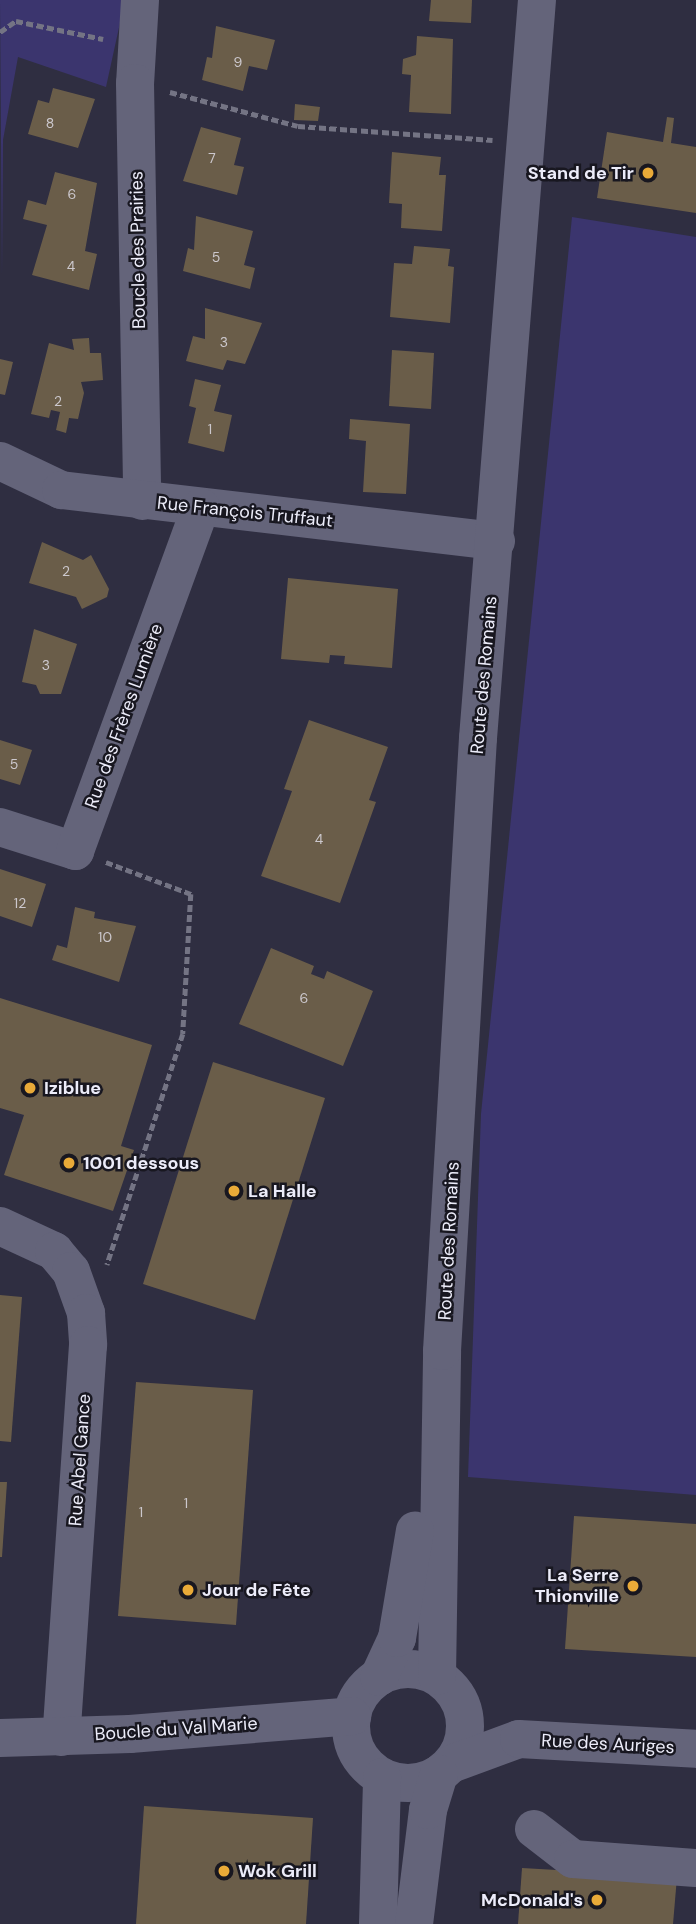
<!DOCTYPE html>
<html>
<head>
<meta charset="utf-8">
<style>
	body { margin:0 }
	#map { position:relative; width:696px; height:1924px; overflow:hidden; background:#2f2e41; font-family:"DM Sans",sans-serif }
	div>[style] { position:absolute }
	.green>* { inset:0; background:#3b356e }
	.building>* { inset:0; background:#6a5d49 }
	.path>* { height:4.5px; margin-top:-2.25px; transform-origin:0; background:repeating-linear-gradient(90deg,#747484 0 7px,transparent 0 10.5px) }
	.minor>* { height:38px; margin:-19px; padding:0 19px; transform-origin:19px; border-radius:19px; background:#64647a }
	.minor>.ring { margin:-19px; padding:0; box-sizing:content-box; background:none; border:38px solid #64647a; border-radius:50% }
	.dots>* { width:19px; height:19px; translate:-50% -50%; box-sizing:border-box; border:4px solid #181720; border-radius:50% }
	span { translate:-50% -50%; white-space:nowrap; text-align:center; line-height:1.15; -webkit-text-stroke:5px #181720; paint-order:stroke }
	.number-label { font-size:14px; color:#ccc8cd }
	.number-label span { -webkit-text-stroke-width:0 }
	.poi-label { font-size:18px; color:#ececf9; font-weight:700 }
	.right { translate:-100% -50%; text-align:right }
	.left { translate:0 -50%; text-align:left }
	.street-label { font-size:18px; color:#ececf9 }
</style>
</head>
<body>
<div id="map">
	<div class="green">
		<i style="clip-path:polygon(0 0,125px 0,106px 87px,18px 57px,3px 140px,2px 277px)"></i>
		<i style="clip-path:polygon(572px 217px,696px 237px,696px 1495px,468px 1477px,481px 1114px)"></i>
	</div>
	<div class="building">
		<i style="clip-path:polygon(431px 0,472px 0,471px 23px,429px 21px)"></i>
		<i style="clip-path:polygon(216px 26px,275px 40px,267px 70px,249px 66px,243px 91px,202px 80px,207px 57px,212px 58px)"></i>
		<i style="clip-path:polygon(417px 36px,453px 39px,451px 114px,409px 112px,411px 75px,402px 74px,403px 59px,416px 55px)"></i>
		<i style="clip-path:polygon(53px 88px,95px 99px,78px 148px,28px 134px,38px 100px,49px 103px)"></i>
		<i style="clip-path:polygon(295px 104px,320px 107px,318px 121px,294px 120px)"></i>
		<i style="clip-path:polygon(667px 117px,674px 118px,671px 143px,696px 147px,696px 213px,597px 198px,607px 132px,663px 142px)"></i>
		<i style="clip-path:polygon(201px 127px,241px 138px,234px 165px,244px 167px,237px 195px,183px 181px)"></i>
		<i style="clip-path:polygon(392px 152px,441px 157px,439px 175px,446px 175px,442px 231px,401px 228px,402px 204px,389px 203px)"></i>
		<i style="clip-path:polygon(55px 172px,97px 183px,85px 251px,97px 254px,89px 290px,32px 275px,47px 225px,23px 219px,28px 200px,46px 205px)"></i>
		<i style="clip-path:polygon(196px 216px,253px 231px,244px 265px,255px 268px,250px 289px,183px 271px,188px 248px,194px 250px)"></i>
		<i style="clip-path:polygon(414px 246px,450px 249px,448px 266px,454px 267px,450px 323px,390px 317px,394px 263px,412px 264px)"></i>
		<i style="clip-path:polygon(205px 308px,262px 323px,245px 364px,227px 360px,223px 370px,186px 361px,193px 336px,205px 339px)"></i>
		<i style="clip-path:polygon(89px 338px,90px 353px,101px 353px,103px 380px,81px 382px,84px 393px,78px 419px,69px 418px,66px 433px,56px 430px,60px 412px,51px 410px,49px 418px,31px 414px,49px 343px,74px 350px,72px 339px)"></i>
		<i style="clip-path:polygon(392px 350px,434px 353px,431px 409px,389px 406px)"></i>
		<i style="clip-path:polygon(0 359px,13px 362px,5px 395px,0 394px)"></i>
		<i style="clip-path:polygon(195px 379px,221px 385px,214px 411px,232px 415px,224px 452px,188px 443px,196px 408px,189px 406px)"></i>
		<i style="clip-path:polygon(350px 419px,410px 424px,406px 494px,363px 492px,366px 441px,349px 439px)"></i>
		<i style="clip-path:polygon(42px 542px,83px 560px,91px 555px,109px 589px,107px 597px,82px 609px,76px 597px,29px 583px)"></i>
		<i style="clip-path:polygon(288px 578px,398px 589px,392px 668px,344px 664px,345px 656px,330px 655px,329px 663px,281px 659px)"></i>
		<i style="clip-path:polygon(34px 629px,77px 644px,61px 694px,40px 694px,36px 685px,22px 682px)"></i>
		<i style="clip-path:polygon(309px 720px,388px 747px,369px 800px,376px 802px,340px 903px,261px 876px,292px 791px,284px 789px)"></i>
		<i style="clip-path:polygon(0 740px,32px 750px,20px 785px,0 779px)"></i>
		<i style="clip-path:polygon(0 869px,46px 884px,32px 927px,0 916px)"></i>
		<i style="clip-path:polygon(75px 907px,95px 912px,94px 918px,136px 926px,119px 982px,52px 960px,57px 945px,67px 948px)"></i>
		<i style="clip-path:polygon(271px 948px,314px 966px,311px 974px,324px 979px,327px 971px,373px 991px,343px 1066px,239px 1024px)"></i>
		<i style="clip-path:polygon(0 998px,152px 1045px,121px 1146px,134px 1150px,113px 1211px,4px 1175px,24px 1115px,0 1108px)"></i>
		<i style="clip-path:polygon(213px 1062px,325px 1098px,255px 1320px,143px 1284px)"></i>
		<i style="clip-path:polygon(0 1295px,22px 1297px,11px 1442px,0 1441px)"></i>
		<i style="clip-path:polygon(136px 1382px,253px 1390px,236px 1625px,118px 1616px)"></i>
		<i style="clip-path:polygon(0 1482px,7px 1482px,2px 1557px,0 1557px)"></i>
		<i style="clip-path:polygon(574px 1516px,696px 1524px,696px 1657px,565px 1649px)"></i>
		<i style="clip-path:polygon(144px 1806px,313px 1818px,306px 1924px,136px 1924px)"></i>
		<i style="clip-path:polygon(522px 1868px,677px 1877px,673px 1924px,518px 1924px)"></i>
	</div>
	<div class="path">
		<i style="left:0;top:32px;width:19px;rotate:-35deg"></i>
		<i style="left:16px;top:21px;width:89px;rotate:11.7deg"></i>
		<i style="left:170px;top:92px;width:132px;rotate:14.9deg"></i>
		<i style="left:298px;top:126px;width:195px;rotate:4.1deg"></i>
		<i style="left:106px;top:862px;width:91px;rotate:20.6deg"></i>
		<i style="left:191px;top:894px;width:140px;rotate:93.3deg"></i>
		<i style="left:183px;top:1034px;width:243px;rotate:108.2deg"></i>
	</div>
	<div class="minor">
		<i style="left:140px;top:0;width:83px;rotate:93.4deg"></i>
		<i style="left:135px;top:83px;width:418px;rotate:89deg"></i>
		<i style="left:0;top:461px;width:68px;rotate:25.4deg"></i>
		<i style="left:61px;top:490px;width:438px;rotate:6.7deg"></i>
		<i style="left:0;top:827px;width:79px;rotate:17.7deg"></i>
		<i style="left:75px;top:851px;width:366px;rotate:-69.9deg"></i>
		<i style="left:0;top:1226px;width:60px;rotate:24.8deg"></i>
		<i style="left:54px;top:1251px;width:26px;rotate:50deg"></i>
		<i style="left:71px;top:1271px;width:45px;rotate:70.3deg"></i>
		<i style="left:86px;top:1313px;width:32px;rotate:86deg"></i>
		<i style="left:88px;top:1345px;width:393px;rotate:93.9deg"></i>
		<i class="ring" style="left:351px;top:1669px;width:76px;height:76px"></i>
		<i style="left:437px;top:1676px;width:325px;rotate:-89.1deg"></i>
		<i style="left:442px;top:1351px;width:614px;rotate:-86.64deg"></i>
		<i style="left:478px;top:738px;width:740px;rotate:-85.43deg"></i>
		<i style="left:379px;top:1677px;width:43px;rotate:-65.2deg"></i>
		<i style="left:397px;top:1638px;width:109px;rotate:-80.5deg"></i>
		<i style="left:0;top:1738px;width:130px;rotate:-1.8deg"></i>
		<i style="left:130px;top:1734px;width:223px;rotate:-4.6deg"></i>
		<i style="left:451px;top:1764px;width:72px;rotate:-20.2deg"></i>
		<i style="left:519px;top:1739px;width:177px;rotate:3.2deg"></i>
		<i style="left:534px;top:1829px;width:49px;rotate:37.6deg"></i>
		<i style="left:573px;top:1859px;width:123px;rotate:4.2deg"></i>
		<i style="left:378px;top:1924px;width:147px;rotate:-88.4deg"></i>
		<i style="left:414px;top:1924px;width:115px;rotate:-83deg"></i>
		<i style="left:428px;top:1810px;width:38px;rotate:-73deg"></i>
	</div>
	<div class="dots">
		<i style="left:648px;top:173px;background:#e9aa38"></i>
		<i style="left:30px;top:1088px;background:#e9aa38"></i>
		<i style="left:69px;top:1163px;background:#e9aa38"></i>
		<i style="left:234px;top:1191px;background:#e9aa38"></i>
		<i style="left:633px;top:1586px;background:#e9aa38"></i>
		<i style="left:188px;top:1590px;background:#e9aa38"></i>
		<i style="left:224px;top:1871px;background:#e9aa38"></i>
		<i style="left:597px;top:1900px;background:#e9aa38"></i>
	</div>
	<div class="number-label">
		<span style="left:238px;top:62px">9</span>
		<span style="left:50px;top:123px">8</span>
		<span style="left:212px;top:158px">7</span>
		<span style="left:72px;top:194px">6</span>
		<span style="left:216px;top:257px">5</span>
		<span style="left:71px;top:266px">4</span>
		<span style="left:224px;top:342px">3</span>
		<span style="left:58px;top:401px">2</span>
		<span style="left:210px;top:429px">1</span>
		<span style="left:66px;top:571px">2</span>
		<span style="left:46px;top:665px">3</span>
		<span style="left:14px;top:764px">5</span>
		<span style="left:319px;top:839px">4</span>
		<span style="left:20px;top:903px">12</span>
		<span style="left:105px;top:937px">10</span>
		<span style="left:304px;top:998px">6</span>
		<span style="left:186px;top:1503px">1</span>
		<span style="left:141px;top:1512px">1</span>
	</div>
	<div class="poi-label">
		<span class="right" style="left:634px;top:173px">Stand de Tir</span>
		<span class="left" style="left:44px;top:1088px">Iziblue</span>
		<span class="left" style="left:83px;top:1163px">1001 dessous</span>
		<span class="left" style="left:248px;top:1191px">La Halle</span>
		<span class="right" style="left:619px;top:1586px">La Serre<br>Thionville</span>
		<span class="left" style="left:202px;top:1590px">Jour de Fête</span>
		<span class="left" style="left:238px;top:1871px">Wok Grill</span>
		<span class="right" style="left:583px;top:1900px">McDonald's</span>
	</div>
	<div class="street-label">
		<span style="left:138px;top:250px;rotate:-91deg">Boucle des Prairies</span>
		<span style="left:245px;top:512px;rotate:6deg">Rue François Truffaut</span>
		<span style="left:484px;top:675px;rotate:-85deg">Route des Romains</span>
		<span style="left:124px;top:716px;rotate:-70deg">Rue des Frères Lumière</span>
		<span style="left:449px;top:1241px;rotate:-87deg">Route des Romains</span>
		<span style="left:80px;top:1460px;rotate:-86deg">Rue Abel Gance</span>
		<span style="left:176px;top:1729px;rotate:-4deg">Boucle du Val Marie</span>
		<span style="left:608px;top:1744px;rotate:3deg">Rue des Auriges</span>
	</div>
</div>
</body>
</html>
